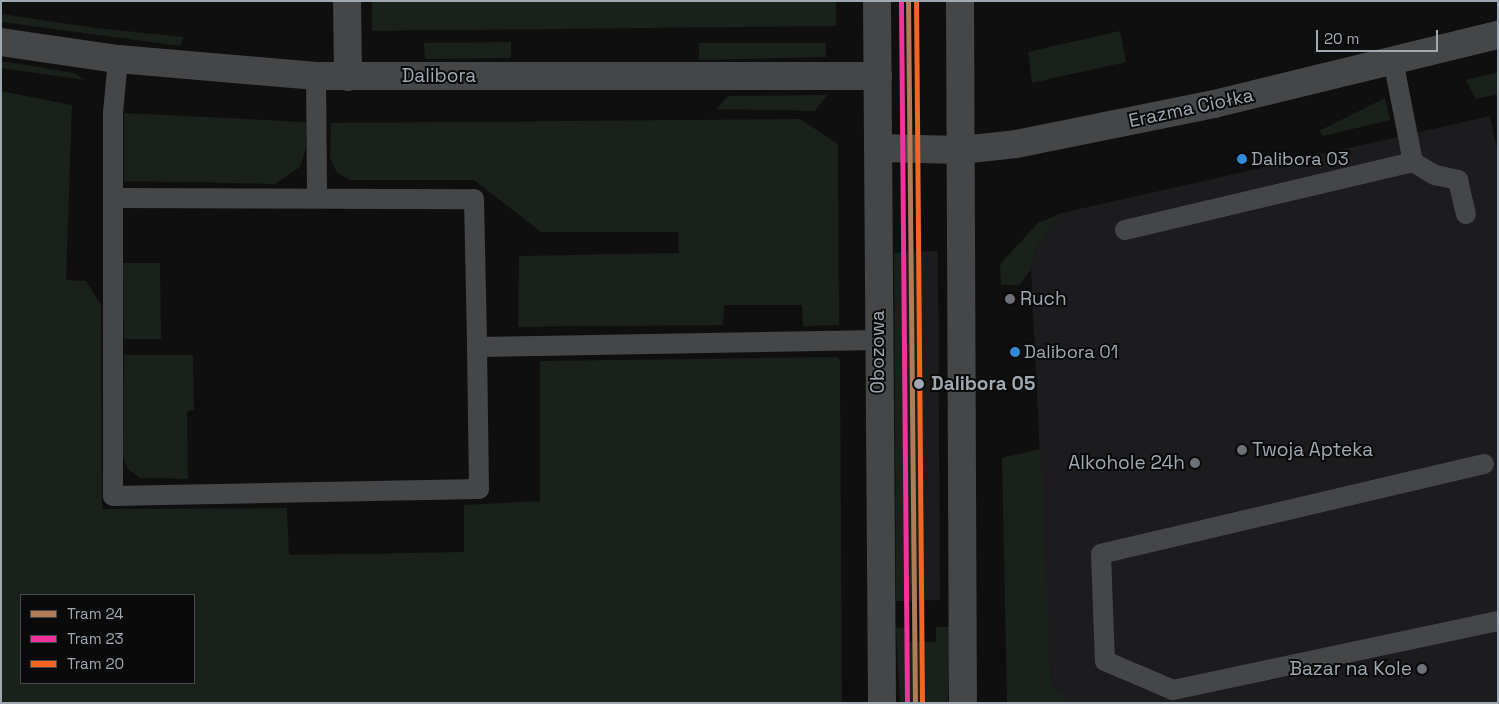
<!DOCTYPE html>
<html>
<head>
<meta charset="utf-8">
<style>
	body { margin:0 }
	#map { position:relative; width:1499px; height:704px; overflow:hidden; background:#0f0f10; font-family:"Space Grotesk",sans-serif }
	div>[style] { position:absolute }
	.built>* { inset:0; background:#1c1c1e }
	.green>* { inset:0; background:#1a201a }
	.service>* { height:20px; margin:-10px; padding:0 10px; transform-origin:10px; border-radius:10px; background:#444648 }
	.minor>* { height:28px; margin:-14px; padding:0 14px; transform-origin:14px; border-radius:14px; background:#444648 }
	.tertiary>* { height:28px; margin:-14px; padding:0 14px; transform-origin:14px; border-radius:14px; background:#444648 }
	.tram-1>* { height:5px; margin:-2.5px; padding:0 2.5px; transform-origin:2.5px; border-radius:2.5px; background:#b07c57 }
	.tram-2>* { height:5px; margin:-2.5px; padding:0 2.5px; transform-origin:2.5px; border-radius:2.5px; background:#ef339a }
	.tram-3>* { height:5px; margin:-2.5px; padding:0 2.5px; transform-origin:2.5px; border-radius:2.5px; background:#f26522 }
	.dots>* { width:14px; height:14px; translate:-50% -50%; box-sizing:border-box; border:2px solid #0a0a0b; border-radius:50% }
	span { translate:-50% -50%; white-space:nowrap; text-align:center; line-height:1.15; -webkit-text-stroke:4px #0a0a0b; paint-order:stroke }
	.bus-label { font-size:18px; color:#a0a8b2 }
	.left { translate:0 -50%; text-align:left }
	.street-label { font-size:19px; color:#a0a8b2 }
	.poi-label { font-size:19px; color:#a0a8b2 }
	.right { translate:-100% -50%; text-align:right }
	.stop-label { font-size:19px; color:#a0a8b2; font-weight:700 }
	.frame { position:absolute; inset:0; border:2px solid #a0a8b2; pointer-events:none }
	.legend { position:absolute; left:20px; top:594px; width:175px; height:90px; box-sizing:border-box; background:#0a0a0b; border:1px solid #46494e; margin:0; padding:6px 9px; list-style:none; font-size:15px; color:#a0a8b2 }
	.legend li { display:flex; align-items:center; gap:10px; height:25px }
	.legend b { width:25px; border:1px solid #46494e }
	.scale { position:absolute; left:1316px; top:30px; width:122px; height:22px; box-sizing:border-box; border:2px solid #a0a8b2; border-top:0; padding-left:6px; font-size:15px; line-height:18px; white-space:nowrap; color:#a0a8b2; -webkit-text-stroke:4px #0a0a0b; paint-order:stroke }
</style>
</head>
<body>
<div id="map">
	<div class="built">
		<i style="clip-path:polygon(1490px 116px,1498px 153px,1498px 703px,1073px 703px,1051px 684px,1031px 270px,1035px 250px,1062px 213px)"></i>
		<i style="clip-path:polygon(938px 251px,940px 600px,910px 601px,909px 585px,926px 584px,924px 269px,907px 269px,907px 252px)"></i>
	</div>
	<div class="green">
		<i style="clip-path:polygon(372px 1px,836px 1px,836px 26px,372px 31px)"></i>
		<i style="clip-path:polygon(1px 14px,96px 28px,184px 37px,180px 46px,1px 22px)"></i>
		<i style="clip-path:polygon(1120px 31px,1126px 62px,1032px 83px,1028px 52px)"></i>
		<i style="clip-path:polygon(511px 42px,511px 58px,425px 59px,424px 43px)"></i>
		<i style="clip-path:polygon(699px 43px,826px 43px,826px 57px,699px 60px)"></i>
		<i style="clip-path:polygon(1px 61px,75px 73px,85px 80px,1px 68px)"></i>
		<i style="clip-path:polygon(1498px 72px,1498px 94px,1476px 99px,1466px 80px)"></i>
		<i style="clip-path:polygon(evenodd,1px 91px,72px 105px,66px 280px,86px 281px,101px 305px,102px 509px,287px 508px,289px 555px,464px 552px,464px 505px,540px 501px,540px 361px,837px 357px,840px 360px,842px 703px,1px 703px,1px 91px,194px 595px,194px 683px,21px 683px,21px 595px,194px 595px)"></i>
		<i style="clip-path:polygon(827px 95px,815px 111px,716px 109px,728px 96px)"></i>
		<i style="clip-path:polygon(1385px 98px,1390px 120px,1323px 136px,1319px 131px)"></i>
		<i style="clip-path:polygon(124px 113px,306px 122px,306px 148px,300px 167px,275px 184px,124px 181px)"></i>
		<i style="clip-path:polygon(800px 119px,838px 144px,839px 325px,803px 326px,802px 305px,724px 305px,723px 325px,518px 327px,519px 256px,679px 253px,678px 232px,541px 232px,474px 180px,351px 180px,337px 173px,330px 158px,331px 123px)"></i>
		<i style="clip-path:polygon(1062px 213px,1035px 250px,1031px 270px,1019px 285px,1001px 285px,1000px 264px,1038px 223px)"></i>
		<i style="clip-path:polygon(907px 252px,907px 269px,924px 269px,926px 584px,909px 585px,910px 601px,896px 601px,894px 253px)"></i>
		<i style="clip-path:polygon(123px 263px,160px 263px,161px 339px,124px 339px)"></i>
		<i style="clip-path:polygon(124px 355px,193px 355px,194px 410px,187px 411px,188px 479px,140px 478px,128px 469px,123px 457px)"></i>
		<i style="clip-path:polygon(1041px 449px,1051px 684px,1073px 703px,1007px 703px,1002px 458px)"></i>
		<i style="clip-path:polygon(910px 627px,910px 642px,936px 642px,936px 627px,950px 627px,948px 703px,900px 703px,896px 628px)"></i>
	</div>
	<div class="service">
		<i style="left:118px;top:59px;width:54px;rotate:95.3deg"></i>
		<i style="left:113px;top:113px;width:383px;rotate:90deg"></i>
		<i style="left:113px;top:496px;width:366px;rotate:-1.1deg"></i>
		<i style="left:479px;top:489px;width:142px;rotate:-90.8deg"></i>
		<i style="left:1393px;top:60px;width:104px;rotate:78.9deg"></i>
		<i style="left:1413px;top:162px;width:26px;rotate:31deg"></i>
		<i style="left:1435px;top:175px;width:24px;rotate:12deg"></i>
		<i style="left:1458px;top:180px;width:35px;rotate:77deg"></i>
		<i style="left:316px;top:76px;width:122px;rotate:89.5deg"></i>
		<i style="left:113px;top:198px;width:361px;rotate:0.2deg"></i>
		<i style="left:474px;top:199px;width:148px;rotate:88.8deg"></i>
		<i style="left:477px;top:347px;width:401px;rotate:-1deg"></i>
		<i style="left:1125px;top:230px;width:296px;rotate:-13.3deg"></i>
		<i style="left:1484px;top:464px;width:393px;rotate:166.8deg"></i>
		<i style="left:1101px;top:554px;width:107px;rotate:87.9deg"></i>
		<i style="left:1105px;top:661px;width:74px;rotate:23.1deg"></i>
		<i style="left:1173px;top:690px;width:332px;rotate:-12deg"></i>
	</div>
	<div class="minor">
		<i style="left:347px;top:1px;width:76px;rotate:89.2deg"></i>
		<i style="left:1px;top:42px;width:118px;rotate:8.3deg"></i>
		<i style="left:118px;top:59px;width:199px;rotate:4.9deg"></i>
		<i style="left:316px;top:76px;width:562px"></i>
		<i style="left:880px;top:148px;width:81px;rotate:1.4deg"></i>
		<i style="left:961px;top:150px;width:55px;rotate:-6.2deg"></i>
		<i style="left:1016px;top:144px;width:202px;rotate:-11.4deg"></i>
		<i style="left:1214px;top:104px;width:292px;rotate:-13.7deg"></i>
	</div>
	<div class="tertiary">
		<i style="left:877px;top:1px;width:702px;rotate:89.59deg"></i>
		<i style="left:960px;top:1px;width:702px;rotate:89.76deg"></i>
	</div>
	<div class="tram-1">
		<i style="left:908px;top:1px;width:702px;rotate:89.43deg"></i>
	</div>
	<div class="tram-2">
		<i style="left:901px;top:1px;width:702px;rotate:89.51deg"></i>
	</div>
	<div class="tram-3">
		<i style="left:916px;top:1px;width:702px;rotate:89.51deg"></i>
	</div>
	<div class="dots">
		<i style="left:1242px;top:159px;background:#338bd7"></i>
		<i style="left:1010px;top:299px;background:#6d7279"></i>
		<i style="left:1015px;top:352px;background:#338bd7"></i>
		<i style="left:919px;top:384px;background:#a0a8b2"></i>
		<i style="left:1242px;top:450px;background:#6d7279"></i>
		<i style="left:1195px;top:463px;background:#6d7279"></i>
		<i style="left:1422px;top:669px;background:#6d7279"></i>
	</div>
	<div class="bus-label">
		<span class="left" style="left:1251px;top:159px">Dalibora 03</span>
		<span class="left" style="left:1024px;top:352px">Dalibora 01</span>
	</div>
	<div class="street-label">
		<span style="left:439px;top:76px">Dalibora</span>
		<span style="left:1191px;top:108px;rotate:-12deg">Erazma Ciołka</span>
		<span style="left:878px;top:352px;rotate:-90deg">Obozowa</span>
	</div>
	<div class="poi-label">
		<span class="left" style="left:1020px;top:299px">Ruch</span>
		<span class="left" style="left:1252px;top:450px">Twoja Apteka</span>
		<span class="right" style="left:1185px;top:463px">Alkohole 24h</span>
		<span class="right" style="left:1412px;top:669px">Bazar na Kole</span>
	</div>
	<div class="stop-label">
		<span class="left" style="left:931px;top:384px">Dalibora 05</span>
	</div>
	<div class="frame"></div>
	<ul class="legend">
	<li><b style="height:6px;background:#b07c57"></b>Tram 24</li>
	<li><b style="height:6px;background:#ef339a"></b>Tram 23</li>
	<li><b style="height:6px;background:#f26522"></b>Tram 20</li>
	</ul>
	<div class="scale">20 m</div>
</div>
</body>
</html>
